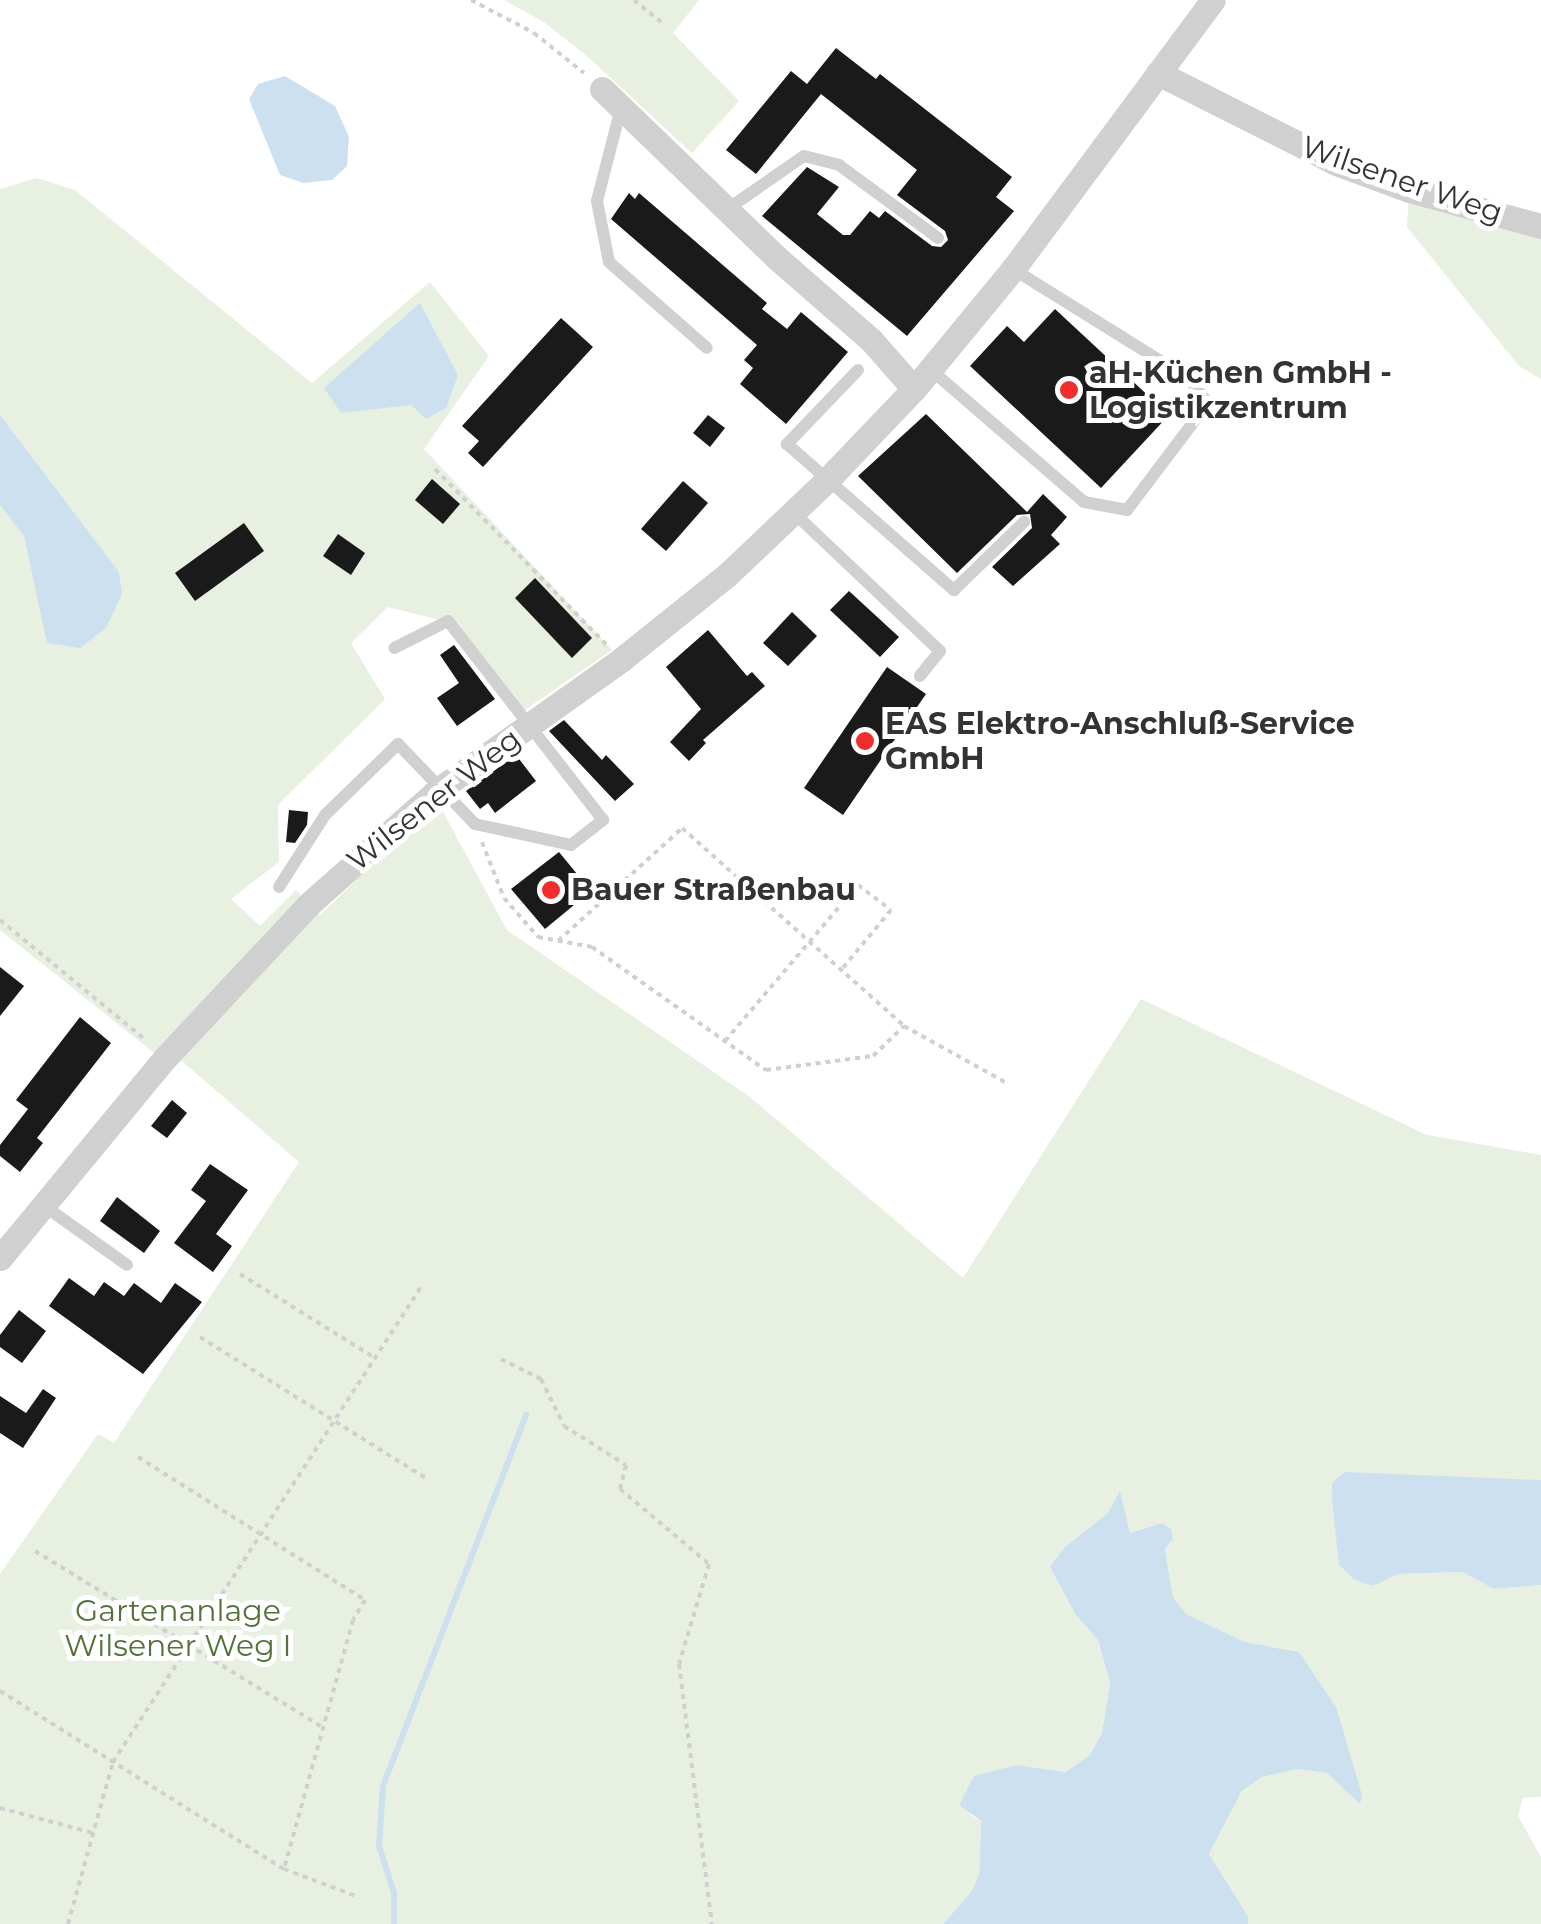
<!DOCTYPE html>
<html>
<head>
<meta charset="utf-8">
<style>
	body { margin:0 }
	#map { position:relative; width:1541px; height:1924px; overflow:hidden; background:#fff; font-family:Montserrat,sans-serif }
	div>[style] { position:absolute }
	.green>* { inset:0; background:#e8f0e1 }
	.water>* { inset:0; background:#cde0f0 }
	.stream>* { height:6px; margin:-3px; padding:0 3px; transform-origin:3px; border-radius:3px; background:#cde0f0 }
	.building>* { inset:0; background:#1a1a1a }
	.path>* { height:4px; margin-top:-2px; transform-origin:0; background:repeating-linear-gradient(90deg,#d0d0d0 0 5px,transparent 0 10px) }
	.lane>* { height:12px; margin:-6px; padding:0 6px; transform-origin:6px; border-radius:6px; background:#d0d0d0 }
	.street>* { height:25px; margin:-12.5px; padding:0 12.5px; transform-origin:12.5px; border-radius:12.5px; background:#d0d0d0 }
	.dots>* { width:28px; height:28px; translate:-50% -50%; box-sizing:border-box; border:5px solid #fff; border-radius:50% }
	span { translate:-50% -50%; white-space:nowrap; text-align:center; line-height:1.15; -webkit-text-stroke:10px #fff; paint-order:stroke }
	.street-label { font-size:30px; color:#333 }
	.poi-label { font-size:30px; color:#333; font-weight:700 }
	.left { translate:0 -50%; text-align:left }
	.park-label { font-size:30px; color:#51733b }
</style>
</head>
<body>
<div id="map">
	<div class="green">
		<i style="clip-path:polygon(504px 0,699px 0,673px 33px,739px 101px,692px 153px,589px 58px,544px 22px)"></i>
		<i style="clip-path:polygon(37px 178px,75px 190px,312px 383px,430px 282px,489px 356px,424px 449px,612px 650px,522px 712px,448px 622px,388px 607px,351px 643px,385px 699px,278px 805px,279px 862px,231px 899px,260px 926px,296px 890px,320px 915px,387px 851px,442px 810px,507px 930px,750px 1097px,963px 1278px,1141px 999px,1427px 1135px,1541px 1155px,1541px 1480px,1332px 1483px,1339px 1565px,1373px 1586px,1398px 1574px,1462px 1572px,1494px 1589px,1541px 1585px,1541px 1797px,1523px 1798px,1518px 1816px,1541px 1857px,1541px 1924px,1248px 1924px,1248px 1916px,1209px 1854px,1242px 1791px,1262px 1777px,1297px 1769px,1327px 1773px,1360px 1803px,1299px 1652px,1245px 1642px,1186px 1614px,1173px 1597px,1165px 1549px,1173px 1539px,1162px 1523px,1130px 1533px,1120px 1493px,1108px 1513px,1065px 1547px,1076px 1615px,1098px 1640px,1110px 1683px,1102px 1733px,1090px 1755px,1064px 1772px,1017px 1765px,983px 1776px,970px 1815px,981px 1821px,979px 1875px,971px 1892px,943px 1924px,0 1924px,0 1574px,98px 1434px,114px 1443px,299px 1162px,183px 1062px,158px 1056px,0 930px,0 189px)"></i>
		<i style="clip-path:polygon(1409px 190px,1541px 226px,1541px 379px,1519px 366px,1407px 227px)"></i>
	</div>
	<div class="water">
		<i style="clip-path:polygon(285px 76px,335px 106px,349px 137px,347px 166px,332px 180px,303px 183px,280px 175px,249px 99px,258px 84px)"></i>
		<i style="clip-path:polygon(420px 303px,458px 375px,446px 408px,426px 419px,411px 405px,341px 413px,324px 388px)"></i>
		<i style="clip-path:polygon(0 415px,119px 572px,122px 594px,106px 628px,80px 648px,47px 643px,24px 536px,0 505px)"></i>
		<i style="clip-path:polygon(1344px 1472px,1541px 1480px,1541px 1585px,1494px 1589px,1462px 1572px,1398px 1574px,1373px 1586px,1354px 1579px,1339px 1565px,1332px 1500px,1332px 1483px)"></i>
		<i style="clip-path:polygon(1120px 1491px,1130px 1533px,1162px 1523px,1171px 1529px,1173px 1539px,1165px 1549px,1173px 1597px,1186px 1614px,1245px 1642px,1299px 1652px,1336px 1707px,1362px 1795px,1360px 1804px,1327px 1773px,1297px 1769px,1262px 1777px,1242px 1791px,1209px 1854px,1248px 1916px,1248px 1924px,943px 1924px,971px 1892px,979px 1875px,981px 1821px,959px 1805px,974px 1776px,1017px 1765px,1065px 1772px,1090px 1755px,1102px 1733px,1110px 1683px,1098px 1640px,1076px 1615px,1050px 1567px,1065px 1547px,1108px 1513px)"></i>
	</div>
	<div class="stream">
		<i style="left:394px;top:1924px;width:31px;rotate:-90deg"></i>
		<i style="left:394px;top:1893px;width:49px;rotate:-107.7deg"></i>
		<i style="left:379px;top:1846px;width:60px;rotate:-86.2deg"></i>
		<i style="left:383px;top:1786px;width:398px;rotate:-68.9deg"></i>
	</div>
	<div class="building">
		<i style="clip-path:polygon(836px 48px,876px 79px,880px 74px,1012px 177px,996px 197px,1014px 211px,907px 336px,762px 216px,807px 167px,839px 187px,817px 214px,843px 235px,850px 235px,870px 211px,879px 218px,885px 211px,932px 246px,941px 247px,948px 240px,945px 231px,897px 195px,917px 170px,821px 94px,756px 174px,726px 150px,791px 71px,807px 84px)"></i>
		<i style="clip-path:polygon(629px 193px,635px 199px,639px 193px,767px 303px,762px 309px,787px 329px,801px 312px,848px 352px,786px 424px,740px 384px,753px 368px,744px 360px,757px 345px,611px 219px)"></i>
		<i style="clip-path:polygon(1055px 309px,1169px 415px,1101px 488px,970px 366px,1007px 326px,1024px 342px)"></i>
		<i style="clip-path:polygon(561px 318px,593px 347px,483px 467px,468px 453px,479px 441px,462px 426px)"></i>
		<i style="clip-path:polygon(926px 414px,1027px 512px,1043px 494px,1067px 517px,1051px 535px,1060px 544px,1013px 586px,992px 567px,1032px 528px,1030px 514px,1017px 515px,957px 573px,858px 476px)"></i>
		<i style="clip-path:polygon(708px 415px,725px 428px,710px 447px,693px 433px)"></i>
		<i style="clip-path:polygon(432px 479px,460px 504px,443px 524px,415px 500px)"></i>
		<i style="clip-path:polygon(683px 481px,708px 503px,666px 551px,641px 529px)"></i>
		<i style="clip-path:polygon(244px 523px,264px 551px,195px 601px,175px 573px)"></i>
		<i style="clip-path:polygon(338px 534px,365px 553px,351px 575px,323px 556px)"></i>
		<i style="clip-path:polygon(535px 578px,592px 638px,572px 658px,515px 598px)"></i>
		<i style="clip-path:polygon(849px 591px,899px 637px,880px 657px,830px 610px)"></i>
		<i style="clip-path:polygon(792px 612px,817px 636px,788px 666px,763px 643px)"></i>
		<i style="clip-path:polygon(708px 630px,747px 676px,752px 672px,765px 686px,703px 740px,706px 743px,689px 761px,670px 742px,701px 709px,666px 667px)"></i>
		<i style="clip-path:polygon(454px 645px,495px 699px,457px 726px,437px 698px,459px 683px,440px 655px)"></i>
		<i style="clip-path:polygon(887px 667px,926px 694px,843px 815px,804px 788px)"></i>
		<i style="clip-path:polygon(564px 720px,602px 760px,606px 755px,634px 784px,615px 801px,549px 731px)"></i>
		<i style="clip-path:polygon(516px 755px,536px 781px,495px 813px,488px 803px,480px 809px,466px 791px)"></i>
		<i style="clip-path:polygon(289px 810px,308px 812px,307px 825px,295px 843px,286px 842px)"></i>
		<i style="clip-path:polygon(559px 852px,591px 891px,545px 929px,511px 889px)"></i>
		<i style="clip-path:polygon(0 967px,24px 986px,0 1016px)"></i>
		<i style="clip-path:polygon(80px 1017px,111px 1043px,37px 1138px,43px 1143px,20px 1172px,0 1156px,0 1145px,28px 1109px,16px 1100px)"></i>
		<i style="clip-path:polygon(172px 1100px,187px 1113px,167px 1138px,151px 1126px)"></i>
		<i style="clip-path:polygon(210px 1164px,248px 1190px,216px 1234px,232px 1246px,213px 1272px,174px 1243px,206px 1201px,191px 1190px)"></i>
		<i style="clip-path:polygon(117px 1197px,160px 1231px,144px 1253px,100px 1221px)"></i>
		<i style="clip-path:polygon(69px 1278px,94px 1296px,104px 1282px,124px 1296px,134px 1283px,161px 1303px,175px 1283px,202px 1302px,143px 1374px,49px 1306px)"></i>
		<i style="clip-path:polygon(19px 1310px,46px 1331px,22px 1363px,0 1347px,0 1335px)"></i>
		<i style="clip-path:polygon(43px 1389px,56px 1398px,23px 1448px,0 1433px,0 1396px,26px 1413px)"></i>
	</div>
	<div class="path">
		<i style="left:471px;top:0;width:71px;rotate:27.6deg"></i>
		<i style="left:534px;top:33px;width:64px;rotate:38.7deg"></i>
		<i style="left:634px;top:0;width:36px;rotate:39deg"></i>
		<i style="left:435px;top:469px;width:246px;rotate:45.7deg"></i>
		<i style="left:482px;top:842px;width:60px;rotate:68.6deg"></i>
		<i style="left:504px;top:898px;width:52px;rotate:48.9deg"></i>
		<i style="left:538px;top:937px;width:55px;rotate:10.5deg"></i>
		<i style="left:592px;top:947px;width:213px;rotate:35.3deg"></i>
		<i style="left:766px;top:1070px;width:108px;rotate:-7.5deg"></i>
		<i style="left:873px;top:1056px;width:43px;rotate:-44.1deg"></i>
		<i style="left:904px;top:1026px;width:118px;rotate:29deg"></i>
		<i style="left:0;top:920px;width:190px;rotate:39.5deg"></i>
		<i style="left:558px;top:941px;width:168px;rotate:-42.3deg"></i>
		<i style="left:682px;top:828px;width:297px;rotate:41.7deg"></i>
		<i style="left:725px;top:1041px;width:205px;rotate:-49.6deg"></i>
		<i style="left:858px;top:885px;width:41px;rotate:37.1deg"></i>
		<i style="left:891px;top:910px;width:78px;rotate:129.8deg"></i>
		<i style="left:240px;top:1274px;width:159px;rotate:31.9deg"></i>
		<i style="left:200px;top:1337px;width:266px;rotate:32deg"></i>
		<i style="left:501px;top:1359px;width:45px;rotate:26.6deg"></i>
		<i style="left:541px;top:1379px;width:52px;rotate:63.9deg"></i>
		<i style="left:564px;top:1426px;width:73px;rotate:32.2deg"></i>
		<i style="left:626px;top:1465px;width:25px;rotate:104deg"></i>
		<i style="left:620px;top:1489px;width:116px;rotate:40.1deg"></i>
		<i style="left:709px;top:1564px;width:104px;rotate:106.7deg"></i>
		<i style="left:679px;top:1664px;width:262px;rotate:82.8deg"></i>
		<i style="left:138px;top:1457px;width:268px;rotate:32.2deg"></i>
		<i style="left:365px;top:1600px;width:23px;rotate:121deg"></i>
		<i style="left:353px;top:1620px;width:258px;rotate:105.5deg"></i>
		<i style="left:35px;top:1551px;width:339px;rotate:31.5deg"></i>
		<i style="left:0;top:1691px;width:335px;rotate:32.1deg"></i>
		<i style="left:284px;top:1869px;width:80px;rotate:20.5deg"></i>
		<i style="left:0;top:1808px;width:96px;rotate:15deg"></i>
		<i style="left:68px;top:1924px;width:168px;rotate:-74.5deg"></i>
		<i style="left:113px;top:1762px;width:566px;rotate:-57.04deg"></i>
	</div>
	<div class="lane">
		<i style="left:621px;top:108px;width:96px;rotate:104.5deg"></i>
		<i style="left:597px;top:201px;width:62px;rotate:78.9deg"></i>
		<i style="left:609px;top:262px;width:130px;rotate:41.3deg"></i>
		<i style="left:726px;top:210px;width:95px;rotate:-34.7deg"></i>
		<i style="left:804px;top:156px;width:36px;rotate:14deg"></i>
		<i style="left:839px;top:165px;width:123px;rotate:36.4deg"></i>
		<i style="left:930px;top:369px;width:203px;rotate:40.8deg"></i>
		<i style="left:1084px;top:502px;width:44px;rotate:10.5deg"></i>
		<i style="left:1127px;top:510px;width:134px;rotate:-52.9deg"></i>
		<i style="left:1208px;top:403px;width:32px;rotate:-129deg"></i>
		<i style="left:1188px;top:378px;width:206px;rotate:-148.1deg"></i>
		<i style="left:858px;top:370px;width:103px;rotate:133.8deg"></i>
		<i style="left:787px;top:444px;width:222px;rotate:41.2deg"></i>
		<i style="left:954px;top:590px;width:98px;rotate:-44.2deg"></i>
		<i style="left:794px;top:513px;width:201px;rotate:43.4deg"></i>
		<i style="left:940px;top:651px;width:32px;rotate:129deg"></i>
		<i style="left:279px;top:887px;width:85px;rotate:-57.4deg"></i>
		<i style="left:325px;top:815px;width:102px;rotate:-44.2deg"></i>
		<i style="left:398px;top:744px;width:111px;rotate:46.1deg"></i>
		<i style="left:475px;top:824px;width:98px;rotate:12.3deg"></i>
		<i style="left:571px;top:845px;width:41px;rotate:-38deg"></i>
		<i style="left:603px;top:820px;width:252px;rotate:-127.9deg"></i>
		<i style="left:448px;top:621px;width:60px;rotate:153.4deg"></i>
		<i style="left:43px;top:1205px;width:103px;rotate:35.5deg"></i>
	</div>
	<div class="street">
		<i style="left:1158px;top:73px;width:199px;rotate:26.8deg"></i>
		<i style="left:1336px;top:163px;width:78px;rotate:20.3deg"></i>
		<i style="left:1409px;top:190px;width:137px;rotate:15.3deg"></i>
		<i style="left:602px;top:89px;width:243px;rotate:44deg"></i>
		<i style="left:777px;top:258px;width:125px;rotate:41.1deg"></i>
		<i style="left:871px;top:340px;width:65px;rotate:48.7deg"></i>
		<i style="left:0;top:1258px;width:259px;rotate:-50.5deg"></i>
		<i style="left:165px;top:1058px;width:211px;rotate:-46.9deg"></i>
		<i style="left:309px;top:904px;width:172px;rotate:-41.5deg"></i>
		<i style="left:438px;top:790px;width:226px;rotate:-35.4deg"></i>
		<i style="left:622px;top:659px;width:134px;rotate:-38.7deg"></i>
		<i style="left:727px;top:575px;width:138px;rotate:-43.5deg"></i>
		<i style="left:827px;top:480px;width:126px;rotate:-46.3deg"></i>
		<i style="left:914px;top:389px;width:156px;rotate:-50.5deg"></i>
		<i style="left:1013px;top:269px;width:335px;rotate:-53.4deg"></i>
	</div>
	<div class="dots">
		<i style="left:1069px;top:390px;background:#f22d2d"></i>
		<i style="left:865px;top:741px;background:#f22d2d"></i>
		<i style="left:551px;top:890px;background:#f22d2d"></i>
	</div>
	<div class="street-label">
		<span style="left:1402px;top:180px;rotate:19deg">Wilsener Weg</span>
		<span style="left:434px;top:800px;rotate:-38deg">Wilsener Weg</span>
	</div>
	<div class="poi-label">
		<span class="left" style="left:1089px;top:390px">aH-Küchen GmbH -<br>Logistikzentrum</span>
		<span class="left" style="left:885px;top:741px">EAS Elektro-Anschluß-Service<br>GmbH</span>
		<span class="left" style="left:571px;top:890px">Bauer Straßenbau</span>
	</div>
	<div class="park-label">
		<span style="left:178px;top:1628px">Gartenanlage<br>Wilsener Weg I</span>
	</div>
</div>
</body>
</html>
